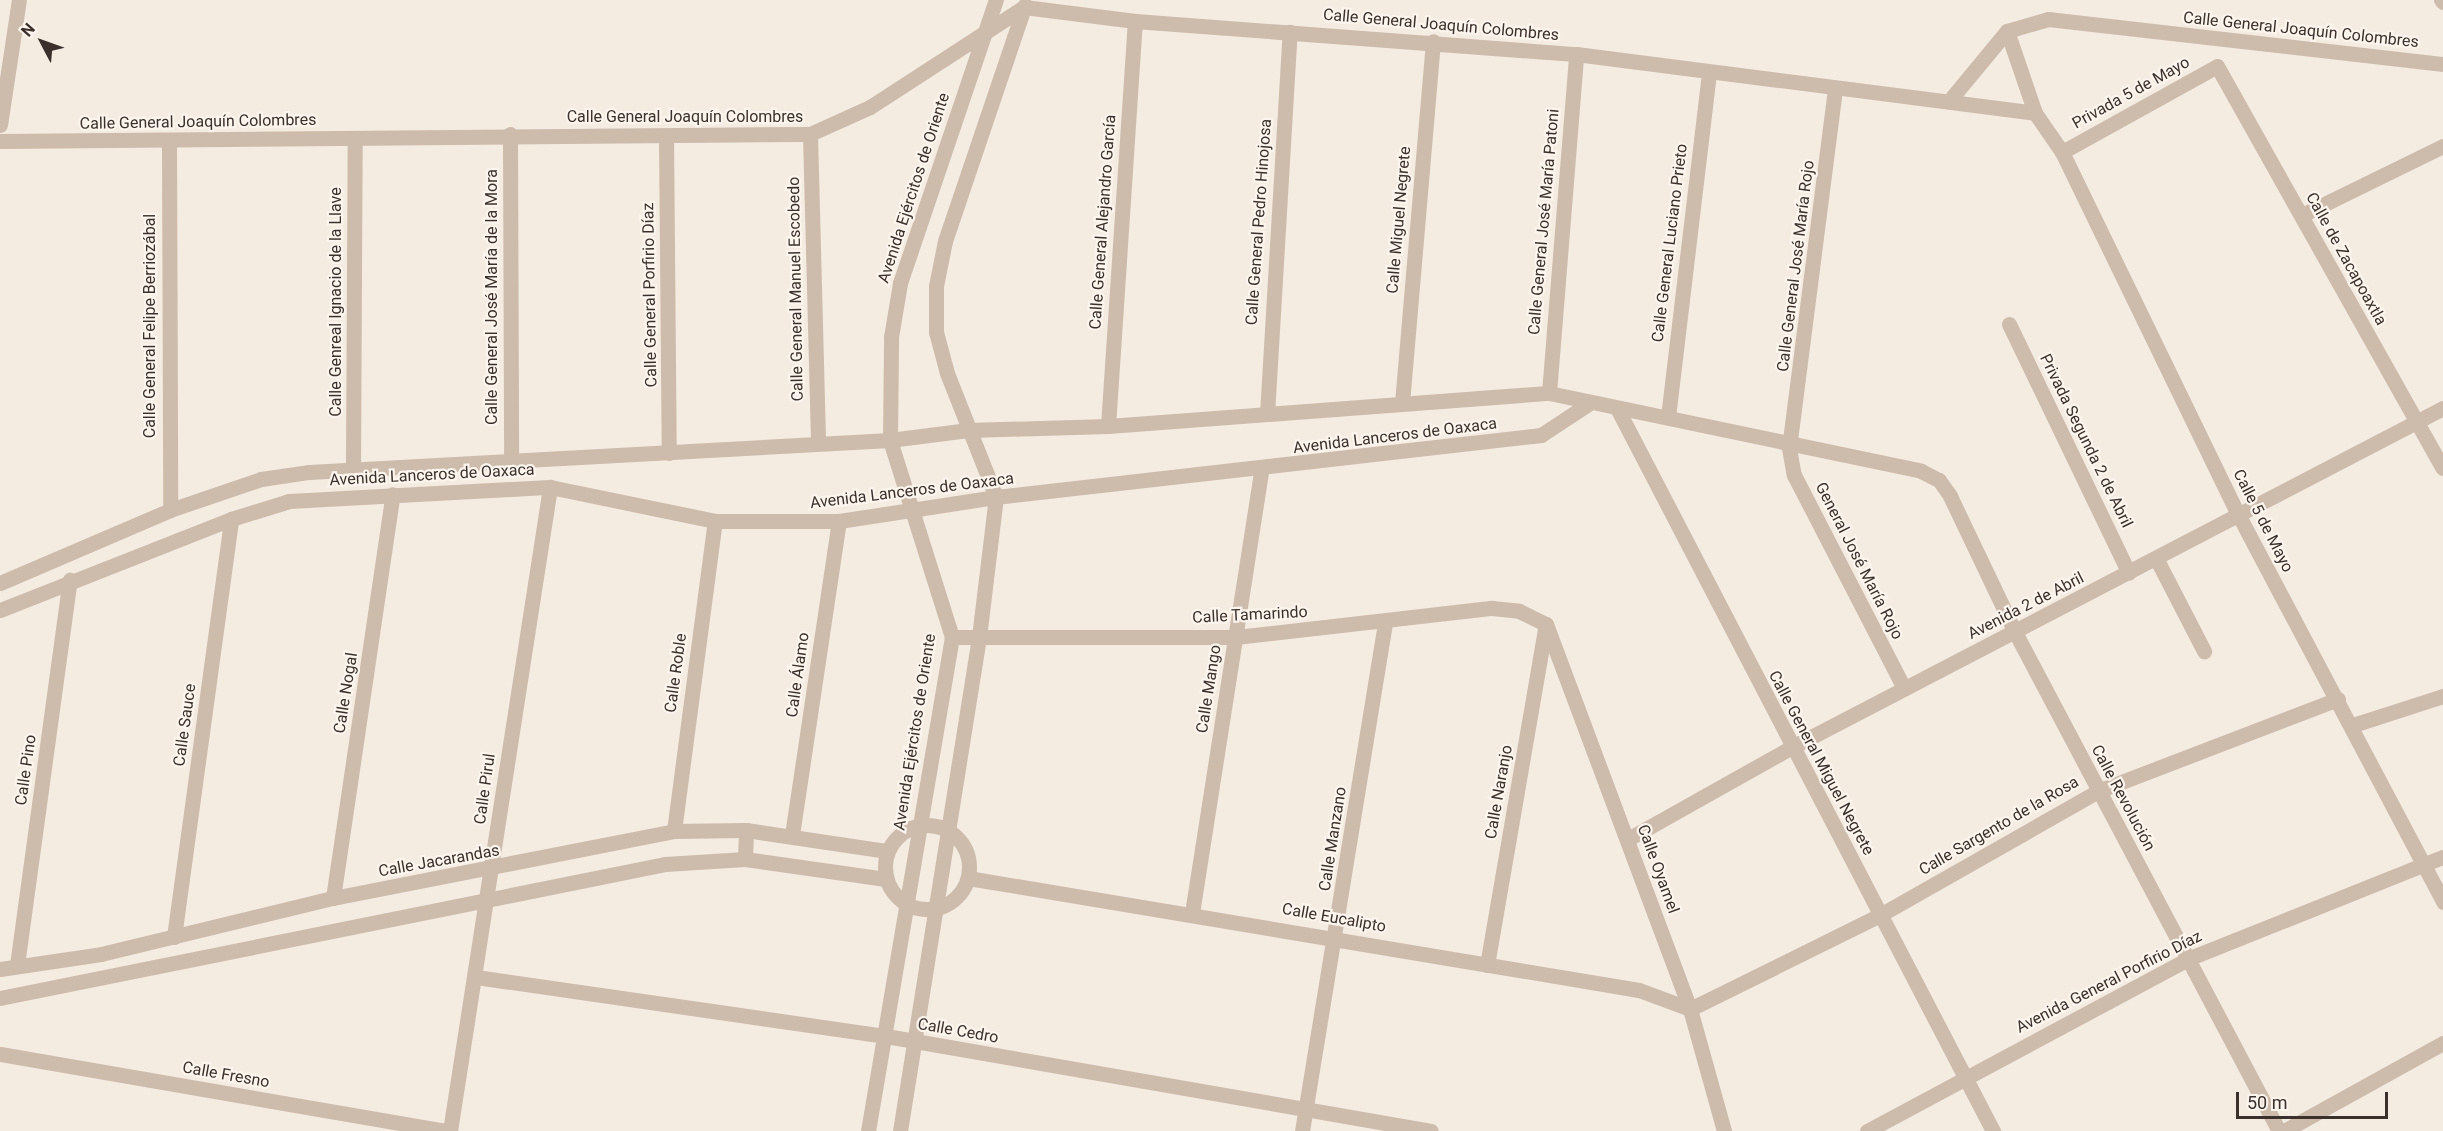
<!DOCTYPE html>
<html>
<head>
<meta charset="utf-8">
<style>
	body { margin:0 }
	#map { position:relative; width:2443px; height:1131px; overflow:hidden; background:#f4ebe1; font-family:Roboto,sans-serif }
	div>[style] { position:absolute }
	.minor>* { height:15px; margin:-7.5px; padding:0 7.5px; transform-origin:7.5px; border-radius:7.5px; background:#cdbbac }
	.minor>.ring { margin:-7.5px; padding:0; box-sizing:content-box; background:none; border:15px solid #cdbbac; border-radius:50% }
	span { translate:-50% -50%; white-space:nowrap; text-align:center; line-height:1.15; -webkit-text-stroke:4.5px #fbf5ee; paint-order:stroke }
	.street-label { font-size:16px; color:#3b302b }
	.north { position:absolute; left:12px; top:12px; width:60px; height:60px; -webkit-text-stroke:4px #fbf5ee; paint-order:stroke; rotate:311deg; font-size:16px; font-weight:700; line-height:24px; text-align:center; color:#3b302b }
	.north::after { content:''; display:block; margin:auto; width:21px; height:27px; background:#3b302b; clip-path:polygon(50% 0,100% 100%,50% 72%,0 100%) }
	.scale { position:absolute; left:2236px; top:1092px; width:152px; height:27px; box-sizing:border-box; border:3px solid #3b302b; border-top:0; padding-left:8px; font-size:18px; line-height:21px; white-space:nowrap; color:#3b302b; -webkit-text-stroke:4px #fbf5ee; paint-order:stroke }
</style>
</head>
<body>
<div id="map">
	<div class="minor">
		<i style="left:2441px;top:0;width:3px;rotate:45deg"></i>
		<i style="left:2007px;top:31px;width:87px;rotate:71.1deg"></i>
		<i style="left:2035px;top:113px;width:47px;rotate:55.3deg"></i>
		<i style="left:2062px;top:152px;width:405px;rotate:64.1deg"></i>
		<i style="left:2239px;top:516px;width:437px;rotate:62.1deg"></i>
		<i style="left:1835px;top:89px;width:362px;rotate:97.3deg"></i>
		<i style="left:1789px;top:448px;width:27px;rotate:80deg"></i>
		<i style="left:1794px;top:475px;width:240px;rotate:62.7deg"></i>
		<i style="left:1949px;top:101px;width:91px;rotate:-50.4deg"></i>
		<i style="left:2007px;top:31px;width:43px;rotate:-16.3deg"></i>
		<i style="left:2048px;top:19px;width:398px;rotate:6.5deg"></i>
		<i style="left:0;top:125px;width:126px;rotate:-81.4deg"></i>
		<i style="left:510px;top:134px;width:326px;rotate:89.8deg"></i>
		<i style="left:810px;top:134px;width:309px;rotate:88.5deg"></i>
		<i style="left:666px;top:136px;width:317px;rotate:89.5deg"></i>
		<i style="left:0;top:141px;width:810px;rotate:-0.5deg"></i>
		<i style="left:810px;top:134px;width:66px;rotate:-24.2deg"></i>
		<i style="left:870px;top:107px;width:184px;rotate:-33deg"></i>
		<i style="left:1024px;top:7px;width:112px;rotate:7.2deg"></i>
		<i style="left:1135px;top:21px;width:442px;rotate:4.3deg"></i>
		<i style="left:1576px;top:54px;width:463px;rotate:7.3deg"></i>
		<i style="left:169px;top:142px;width:368px;rotate:89.8deg"></i>
		<i style="left:2062px;top:152px;width:177px;rotate:-29deg"></i>
		<i style="left:2217px;top:66px;width:461px;rotate:60.7deg"></i>
		<i style="left:2302px;top:215px;width:157px;rotate:-26.1deg"></i>
		<i style="left:2009px;top:324px;width:276px;rotate:64.3deg"></i>
		<i style="left:1549px;top:393px;width:340px;rotate:-85.4deg"></i>
		<i style="left:1402px;top:403px;width:363px;rotate:-85.1deg"></i>
		<i style="left:1618px;top:410px;width:813px;rotate:62.52deg"></i>
		<i style="left:1267px;top:414px;width:383px;rotate:-86.6deg"></i>
		<i style="left:1668px;top:417px;width:346px;rotate:-83.2deg"></i>
		<i style="left:1108px;top:426px;width:406px;rotate:-86.2deg"></i>
		<i style="left:353px;top:467px;width:329px;rotate:-89.7deg"></i>
		<i style="left:2156px;top:558px;width:105px;rotate:62.7deg"></i>
		<i style="left:0;top:583px;width:185px;rotate:-23.2deg"></i>
		<i style="left:170px;top:510px;width:96px;rotate:-18.8deg"></i>
		<i style="left:261px;top:479px;width:49px;rotate:-8.3deg"></i>
		<i style="left:309px;top:472px;width:582px;rotate:-3.15deg"></i>
		<i style="left:890px;top:440px;width:79px;rotate:-7.3deg"></i>
		<i style="left:968px;top:430px;width:140px;rotate:-1.6deg"></i>
		<i style="left:1108px;top:426px;width:442px;rotate:-4.3deg"></i>
		<i style="left:1549px;top:393px;width:380px;rotate:11.8deg"></i>
		<i style="left:1921px;top:471px;width:20px;rotate:27deg"></i>
		<i style="left:1939px;top:480px;width:19px;rotate:55deg"></i>
		<i style="left:1950px;top:496px;width:151px;rotate:64.5deg"></i>
		<i style="left:2015px;top:632px;width:565px;rotate:62.12deg"></i>
		<i style="left:0;top:610px;width:248px;rotate:-21.5deg"></i>
		<i style="left:231px;top:519px;width:61px;rotate:-17.2deg"></i>
		<i style="left:289px;top:501px;width:261px;rotate:-3.1deg"></i>
		<i style="left:550px;top:487px;width:168px;rotate:11.6deg"></i>
		<i style="left:715px;top:521px;width:124px"></i>
		<i style="left:839px;top:521px;width:159px;rotate:-8.7deg"></i>
		<i style="left:996px;top:497px;width:549px;rotate:-6.49deg"></i>
		<i style="left:1541px;top:435px;width:56px;rotate:-33.4deg"></i>
		<i style="left:1546px;top:624px;width:411px;rotate:69.5deg"></i>
		<i style="left:1690px;top:1009px;width:127px;rotate:74.4deg"></i>
		<i style="left:952px;top:637px;width:284px"></i>
		<i style="left:1236px;top:637px;width:258px;rotate:-6.5deg"></i>
		<i style="left:1492px;top:608px;width:27px;rotate:6deg"></i>
		<i style="left:1519px;top:611px;width:30px;rotate:26deg"></i>
		<i style="left:2353px;top:725px;width:95px;rotate:-17.9deg"></i>
		<i class="ring" style="left:885px;top:825px;width:69px;height:69px"></i>
		<i style="left:674px;top:831px;width:313px;rotate:-82.5deg"></i>
		<i style="left:792px;top:835px;width:317px;rotate:-81.5deg"></i>
		<i style="left:1628px;top:839px;width:188px;rotate:-29.3deg"></i>
		<i style="left:1792px;top:747px;width:734px;rotate:-27.51deg"></i>
		<i style="left:745px;top:859px;width:29px;rotate:-88deg"></i>
		<i style="left:968px;top:878px;width:680px;rotate:9.48deg"></i>
		<i style="left:1639px;top:990px;width:54px;rotate:20.4deg"></i>
		<i style="left:1690px;top:1009px;width:212px;rotate:-26.3deg"></i>
		<i style="left:1880px;top:915px;width:251px;rotate:-29.6deg"></i>
		<i style="left:2098px;top:791px;width:257px;rotate:-21deg"></i>
		<i style="left:333px;top:898px;width:408px;rotate:-81.6deg"></i>
		<i style="left:1192px;top:913px;width:448px;rotate:-81.1deg"></i>
		<i style="left:174px;top:937px;width:422px;rotate:-82.2deg"></i>
		<i style="left:17px;top:965px;width:389px;rotate:-82.2deg"></i>
		<i style="left:1487px;top:965px;width:346px;rotate:-80.2deg"></i>
		<i style="left:0;top:969px;width:102px;rotate:-8.4deg"></i>
		<i style="left:101px;top:954px;width:239px;rotate:-13.6deg"></i>
		<i style="left:333px;top:898px;width:348px;rotate:-11.1deg"></i>
		<i style="left:674px;top:831px;width:72px;rotate:-0.8deg"></i>
		<i style="left:746px;top:830px;width:143px;rotate:8.5deg"></i>
		<i style="left:476px;top:977px;width:414px;rotate:8.2deg"></i>
		<i style="left:886px;top:1036px;width:553px;rotate:9.89deg"></i>
		<i style="left:0;top:998px;width:678px;rotate:-11.39deg"></i>
		<i style="left:665px;top:864px;width:80px;rotate:-3.6deg"></i>
		<i style="left:745px;top:859px;width:142px;rotate:8.1deg"></i>
		<i style="left:0;top:1054px;width:452px;rotate:9.8deg"></i>
		<i style="left:450px;top:1131px;width:652px;rotate:-81.17deg"></i>
		<i style="left:868px;top:1131px;width:501px;rotate:-80.35deg"></i>
		<i style="left:952px;top:637px;width:207px;rotate:-107.5deg"></i>
		<i style="left:890px;top:440px;width:103px;rotate:-89.4deg"></i>
		<i style="left:891px;top:337px;width:55px;rotate:-80.5deg"></i>
		<i style="left:900px;top:283px;width:299px;rotate:-71.3deg"></i>
		<i style="left:900px;top:1131px;width:500px;rotate:-80.91deg"></i>
		<i style="left:979px;top:637px;width:141px;rotate:-83.1deg"></i>
		<i style="left:996px;top:497px;width:133px;rotate:-111.6deg"></i>
		<i style="left:947px;top:373px;width:42px;rotate:-105deg"></i>
		<i style="left:936px;top:332px;width:46px;rotate:-90deg"></i>
		<i style="left:936px;top:286px;width:46px;rotate:-78.7deg"></i>
		<i style="left:945px;top:241px;width:249px;rotate:-71.3deg"></i>
		<i style="left:1302px;top:1131px;width:515px;rotate:-80.72deg"></i>
		<i style="left:1867px;top:1131px;width:366px;rotate:-28.2deg"></i>
		<i style="left:2190px;top:958px;width:272px;rotate:-21.8deg"></i>
		<i style="left:2284px;top:1131px;width:182px;rotate:-29deg"></i>
	</div>
	<div class="street-label">
		<span style="left:1441px;top:25px;rotate:5deg">Calle General Joaquín Colombres</span>
		<span style="left:2301px;top:30px;rotate:6deg">Calle General Joaquín Colombres</span>
		<span style="left:2131px;top:93px;rotate:-29deg">Privada 5 de Mayo</span>
		<span style="left:685px;top:117px">Calle General Joaquín Colombres</span>
		<span style="left:198px;top:122px;rotate:-1deg">Calle General Joaquín Colombres</span>
		<span style="left:914px;top:188px;rotate:-72deg">Avenida Ejércitos de Oriente</span>
		<span style="left:1399px;top:220px;rotate:-85deg">Calle Miguel Negrete</span>
		<span style="left:1103px;top:222px;rotate:-86deg">Calle General Alejandro García</span>
		<span style="left:1259px;top:222px;rotate:-86deg">Calle General Pedro Hinojosa</span>
		<span style="left:1544px;top:222px;rotate:-85deg">Calle General José María Patoni</span>
		<span style="left:1670px;top:243px;rotate:-83deg">Calle General Luciano Prieto</span>
		<span style="left:2346px;top:259px;rotate:61deg">Calle de Zacapoaxtla</span>
		<span style="left:1796px;top:266px;rotate:-83deg">Calle General José María Rojo</span>
		<span style="left:796px;top:289px;rotate:-91deg">Calle General Manuel Escobedo</span>
		<span style="left:650px;top:295px;rotate:-91deg">Calle General Porfirio Díaz</span>
		<span style="left:492px;top:297px;rotate:-90deg">Calle General José María de la Mora</span>
		<span style="left:336px;top:302px;rotate:-90deg">Calle Genreal Ignacio de la Llave</span>
		<span style="left:150px;top:326px;rotate:-90deg">Calle General Felipe Berriozábal</span>
		<span style="left:1395px;top:436px;rotate:-7deg">Avenida Lanceros de Oaxaca</span>
		<span style="left:2086px;top:441px;rotate:64deg">Privada Segunda 2 de Abril</span>
		<span style="left:432px;top:475px;rotate:-3deg">Avenida Lanceros de Oaxaca</span>
		<span style="left:912px;top:491px;rotate:-7deg">Avenida Lanceros de Oaxaca</span>
		<span style="left:2263px;top:521px;rotate:63deg">Calle 5 de Mayo</span>
		<span style="left:1859px;top:561px;rotate:63deg">General José María Rojo</span>
		<span style="left:2026px;top:606px;rotate:-27deg">Avenida 2 de Abril</span>
		<span style="left:1250px;top:615px;rotate:-3deg">Calle Tamarindo</span>
		<span style="left:676px;top:673px;rotate:-82deg">Calle Roble</span>
		<span style="left:798px;top:675px;rotate:-82deg">Calle Álamo</span>
		<span style="left:1209px;top:689px;rotate:-81deg">Calle Mango</span>
		<span style="left:346px;top:693px;rotate:-81deg">Calle Nogal</span>
		<span style="left:185px;top:725px;rotate:-82deg">Calle Sauce</span>
		<span style="left:915px;top:732px;rotate:-81deg">Avenida Ejércitos de Oriente</span>
		<span style="left:1821px;top:763px;rotate:62deg">Calle General Miguel Negrete</span>
		<span style="left:26px;top:770px;rotate:-82deg">Calle Pino</span>
		<span style="left:485px;top:789px;rotate:-82deg">Calle Pirul</span>
		<span style="left:1499px;top:792px;rotate:-80deg">Calle Naranjo</span>
		<span style="left:2123px;top:798px;rotate:62deg">Calle Revolución</span>
		<span style="left:1999px;top:826px;rotate:-30deg">Calle Sargento de la Rosa</span>
		<span style="left:1333px;top:839px;rotate:-81deg">Calle Manzano</span>
		<span style="left:439px;top:861px;rotate:-10deg">Calle Jacarandas</span>
		<span style="left:1658px;top:869px;rotate:70deg">Calle Oyamel</span>
		<span style="left:1334px;top:918px;rotate:10deg">Calle Eucalipto</span>
		<span style="left:2109px;top:982px;rotate:-27deg">Avenida General Porfirio Díaz</span>
		<span style="left:958px;top:1031px;rotate:10deg">Calle Cedro</span>
		<span style="left:226px;top:1075px;rotate:10deg">Calle Fresno</span>
	</div>
	<div class="north">N</div>
	<div class="scale">50 m</div>
</div>
</body>
</html>
